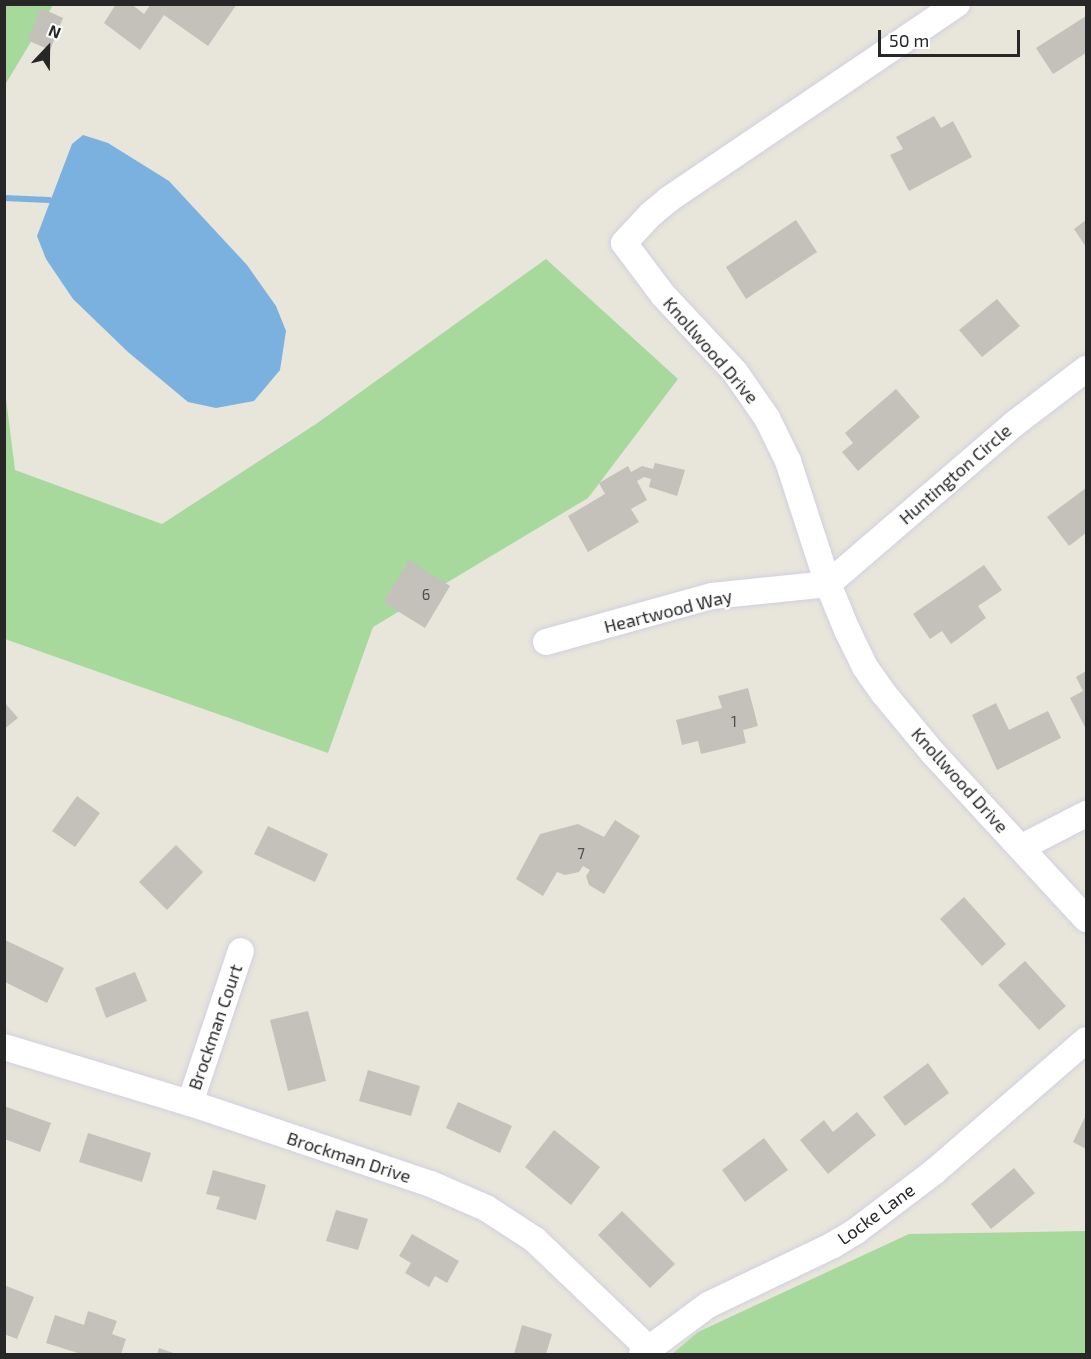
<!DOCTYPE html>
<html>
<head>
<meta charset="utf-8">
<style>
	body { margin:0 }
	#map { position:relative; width:1091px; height:1359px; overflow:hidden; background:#e8e5db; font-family:"Exo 2",sans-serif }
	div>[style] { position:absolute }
	.green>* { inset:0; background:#a7d99d }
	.water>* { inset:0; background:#7ab1de }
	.stream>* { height:6px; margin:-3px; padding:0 3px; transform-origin:3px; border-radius:3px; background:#7ab1de }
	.building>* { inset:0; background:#c4c1ba }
	.roads { filter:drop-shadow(0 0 2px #d0d0df) drop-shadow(0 0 2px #d0d0df) }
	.minor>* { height:26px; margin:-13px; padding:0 13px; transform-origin:13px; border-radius:13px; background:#fff }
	span { translate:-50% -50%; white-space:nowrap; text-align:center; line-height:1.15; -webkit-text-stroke:4.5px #fff; paint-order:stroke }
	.number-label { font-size:15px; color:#4e4e4c }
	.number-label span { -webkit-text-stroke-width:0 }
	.street-label { font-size:18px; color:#272727 }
	.frame { position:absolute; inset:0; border:6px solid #272727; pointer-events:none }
	.north { position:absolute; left:18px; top:18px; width:60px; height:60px; -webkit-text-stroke:4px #fff; paint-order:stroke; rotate:22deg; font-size:16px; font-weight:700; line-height:24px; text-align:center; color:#272727 }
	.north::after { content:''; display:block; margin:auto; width:21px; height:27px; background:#272727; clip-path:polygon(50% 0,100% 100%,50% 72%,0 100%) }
	.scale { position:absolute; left:878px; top:30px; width:142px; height:27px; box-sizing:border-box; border:3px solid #272727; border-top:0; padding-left:8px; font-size:18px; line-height:21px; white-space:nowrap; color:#272727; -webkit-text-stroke:4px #fff; paint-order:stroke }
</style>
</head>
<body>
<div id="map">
	<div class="green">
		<i style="clip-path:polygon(5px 5px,53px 5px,5px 85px)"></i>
		<i style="clip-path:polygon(546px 259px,678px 379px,588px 498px,373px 627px,328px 753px,5px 639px,4px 383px,15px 470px,162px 524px,316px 424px)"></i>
		<i style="clip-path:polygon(1086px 1231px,1086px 1354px,672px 1354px,698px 1332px,909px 1234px)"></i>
	</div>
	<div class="water">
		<i style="clip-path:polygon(83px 135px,108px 143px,169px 181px,247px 265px,276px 306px,286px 331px,280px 370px,254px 401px,216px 408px,188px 402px,128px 352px,73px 299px,46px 259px,37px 236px,72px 144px)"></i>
	</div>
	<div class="stream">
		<i style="left:4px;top:198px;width:45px;rotate:2.5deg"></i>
	</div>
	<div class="building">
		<i style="clip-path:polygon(116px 4px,131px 4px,144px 14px,151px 4px,237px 4px,208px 46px,164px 15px,140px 50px,104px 23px)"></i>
		<i style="clip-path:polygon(41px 8px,63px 18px,50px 50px,27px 40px)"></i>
		<i style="clip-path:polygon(1086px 16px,1086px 53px,1053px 74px,1036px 48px)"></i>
		<i style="clip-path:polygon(934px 116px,941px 128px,953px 121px,972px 157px,909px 191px,890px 155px,903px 149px,896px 137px)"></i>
		<i style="clip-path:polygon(796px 220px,817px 252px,746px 299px,726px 267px)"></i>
		<i style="clip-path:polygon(1086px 220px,1086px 247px,1074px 229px)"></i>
		<i style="clip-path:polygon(997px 299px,1020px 326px,982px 357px,959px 330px)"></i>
		<i style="clip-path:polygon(896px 389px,920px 417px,858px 471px,842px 452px,853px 443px,845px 433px)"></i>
		<i style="clip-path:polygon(655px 463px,685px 470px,677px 496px,649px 487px,651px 479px,644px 477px,637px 481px,647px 500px,631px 509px,639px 522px,588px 552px,568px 516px,605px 494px,599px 483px,628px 466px,631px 472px,642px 466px,653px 469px)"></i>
		<i style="clip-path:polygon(1086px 488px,1086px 533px,1069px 546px,1047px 517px)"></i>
		<i style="clip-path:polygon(409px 560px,450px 586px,425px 628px,383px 602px)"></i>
		<i style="clip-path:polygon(984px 565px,1002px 590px,978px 606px,986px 618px,951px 644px,942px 631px,930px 639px,913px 614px)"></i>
		<i style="clip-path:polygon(1086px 671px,1086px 726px,1085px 727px,1070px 698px,1083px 691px,1076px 677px)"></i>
		<i style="clip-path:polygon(748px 688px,758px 726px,743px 730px,746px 743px,701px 754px,698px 741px,682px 745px,676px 720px,722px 708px,718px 696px)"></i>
		<i style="clip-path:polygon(4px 702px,18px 718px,4px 729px)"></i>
		<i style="clip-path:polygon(996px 703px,1009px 730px,1048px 711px,1061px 738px,997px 770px,972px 715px)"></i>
		<i style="clip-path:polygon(77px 796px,100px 813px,75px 847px,52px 831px)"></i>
		<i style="clip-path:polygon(615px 820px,640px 836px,604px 894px,589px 885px,586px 876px,590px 870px,583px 866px,579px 872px,565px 875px,557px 872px,543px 896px,516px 879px,540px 834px,578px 824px,604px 837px)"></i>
		<i style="clip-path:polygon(268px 826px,328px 854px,315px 882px,254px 854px)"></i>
		<i style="clip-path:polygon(176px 845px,203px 872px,167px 910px,139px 882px)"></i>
		<i style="clip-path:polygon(964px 897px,1006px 944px,982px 966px,940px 919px)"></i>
		<i style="clip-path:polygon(5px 940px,64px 968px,47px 1003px,5px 982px)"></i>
		<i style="clip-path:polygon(1025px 961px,1066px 1006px,1039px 1030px,998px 985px)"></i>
		<i style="clip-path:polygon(135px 972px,147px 1001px,106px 1018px,95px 988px)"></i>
		<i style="clip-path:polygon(308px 1011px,326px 1081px,288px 1091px,270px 1020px)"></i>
		<i style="clip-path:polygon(928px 1063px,949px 1093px,905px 1126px,883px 1097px)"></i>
		<i style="clip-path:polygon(368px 1070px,420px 1086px,411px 1116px,359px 1101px)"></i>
		<i style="clip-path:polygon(458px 1102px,512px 1126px,500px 1153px,446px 1128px)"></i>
		<i style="clip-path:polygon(4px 1106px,51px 1123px,40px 1152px,4px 1139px)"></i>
		<i style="clip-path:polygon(857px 1112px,876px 1135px,828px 1174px,800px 1140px,824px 1120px,833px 1132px)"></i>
		<i style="clip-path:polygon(1086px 1115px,1086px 1149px,1073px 1142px)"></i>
		<i style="clip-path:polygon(554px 1130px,600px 1167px,571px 1205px,525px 1167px)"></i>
		<i style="clip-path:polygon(88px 1133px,151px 1153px,142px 1182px,79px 1162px)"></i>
		<i style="clip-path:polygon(764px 1138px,788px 1170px,745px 1202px,722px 1170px)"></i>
		<i style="clip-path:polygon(1014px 1168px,1035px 1193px,991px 1229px,971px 1204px)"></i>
		<i style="clip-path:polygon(213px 1170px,266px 1185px,256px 1220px,216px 1209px,220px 1197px,206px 1194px)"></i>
		<i style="clip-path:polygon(336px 1210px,368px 1219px,358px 1250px,326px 1241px)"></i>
		<i style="clip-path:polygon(622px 1211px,675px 1264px,650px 1288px,598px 1235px)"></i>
		<i style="clip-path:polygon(412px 1234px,459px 1261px,447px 1283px,435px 1276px,429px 1287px,405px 1273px,411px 1263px,399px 1256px)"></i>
		<i style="clip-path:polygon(4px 1285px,34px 1297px,17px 1339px,4px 1334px)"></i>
		<i style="clip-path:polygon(88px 1311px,117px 1321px,112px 1334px,126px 1339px,121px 1354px,81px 1354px,46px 1343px,55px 1315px,84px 1325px)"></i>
		<i style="clip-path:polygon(522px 1325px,552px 1334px,546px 1354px,514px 1354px)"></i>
		<i style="clip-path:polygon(159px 1348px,176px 1354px,157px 1354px)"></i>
	</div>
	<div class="roads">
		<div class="minor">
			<i style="left:957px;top:4px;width:349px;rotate:145.9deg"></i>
			<i style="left:668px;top:200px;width:23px;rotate:140deg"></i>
			<i style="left:650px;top:215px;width:38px;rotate:133deg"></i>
			<i style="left:624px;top:243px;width:65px;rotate:53.1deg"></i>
			<i style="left:663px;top:295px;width:105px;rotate:46.9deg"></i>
			<i style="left:735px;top:372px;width:56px;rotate:55.2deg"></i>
			<i style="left:767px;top:418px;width:48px;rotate:64deg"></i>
			<i style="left:788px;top:461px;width:129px;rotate:72deg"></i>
			<i style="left:828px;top:584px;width:50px;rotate:67.6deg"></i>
			<i style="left:847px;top:630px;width:41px;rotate:64.1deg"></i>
			<i style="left:865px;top:667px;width:33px;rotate:55deg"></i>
			<i style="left:884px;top:694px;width:77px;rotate:50.3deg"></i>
			<i style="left:933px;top:753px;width:226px;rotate:47.3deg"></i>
			<i style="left:546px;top:642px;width:172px;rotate:-15.5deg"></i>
			<i style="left:712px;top:596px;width:117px;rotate:-5.9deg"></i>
			<i style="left:828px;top:584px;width:245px;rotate:-40.7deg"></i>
			<i style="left:1014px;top:424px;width:91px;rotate:-37.4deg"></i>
			<i style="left:1022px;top:847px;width:72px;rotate:-27.3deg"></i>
			<i style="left:4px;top:1047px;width:194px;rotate:16.8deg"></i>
			<i style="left:190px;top:1103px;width:254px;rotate:18.6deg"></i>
			<i style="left:431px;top:1184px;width:60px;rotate:23.6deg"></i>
			<i style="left:486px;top:1208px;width:59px;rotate:33.1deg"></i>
			<i style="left:535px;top:1240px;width:156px;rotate:43.7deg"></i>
			<i style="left:190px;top:1103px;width:160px;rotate:-71.5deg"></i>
			<i style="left:642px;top:1354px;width:82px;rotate:-36.6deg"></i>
			<i style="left:708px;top:1305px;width:139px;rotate:-25.6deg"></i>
			<i style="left:833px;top:1245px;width:27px;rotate:-31deg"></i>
			<i style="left:856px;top:1231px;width:99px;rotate:-37.2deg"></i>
			<i style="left:935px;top:1171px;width:200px;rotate:-40.9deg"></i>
		</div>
	</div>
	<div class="number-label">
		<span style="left:426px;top:595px">6</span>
		<span style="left:734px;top:722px">1</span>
		<span style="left:581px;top:854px">7</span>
	</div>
	<div class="street-label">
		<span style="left:711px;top:350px;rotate:49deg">Knollwood Drive</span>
		<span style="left:955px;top:474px;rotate:-41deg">Huntington Circle</span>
		<span style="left:668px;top:611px;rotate:-14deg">Heartwood Way</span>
		<span style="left:960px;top:780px;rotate:48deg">Knollwood Drive</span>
		<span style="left:215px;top:1027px;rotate:-71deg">Brockman Court</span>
		<span style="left:349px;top:1157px;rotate:18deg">Brockman Drive</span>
		<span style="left:876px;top:1214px;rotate:-36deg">Locke Lane</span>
	</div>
	<div class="frame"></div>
	<div class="north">N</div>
	<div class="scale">50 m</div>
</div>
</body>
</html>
